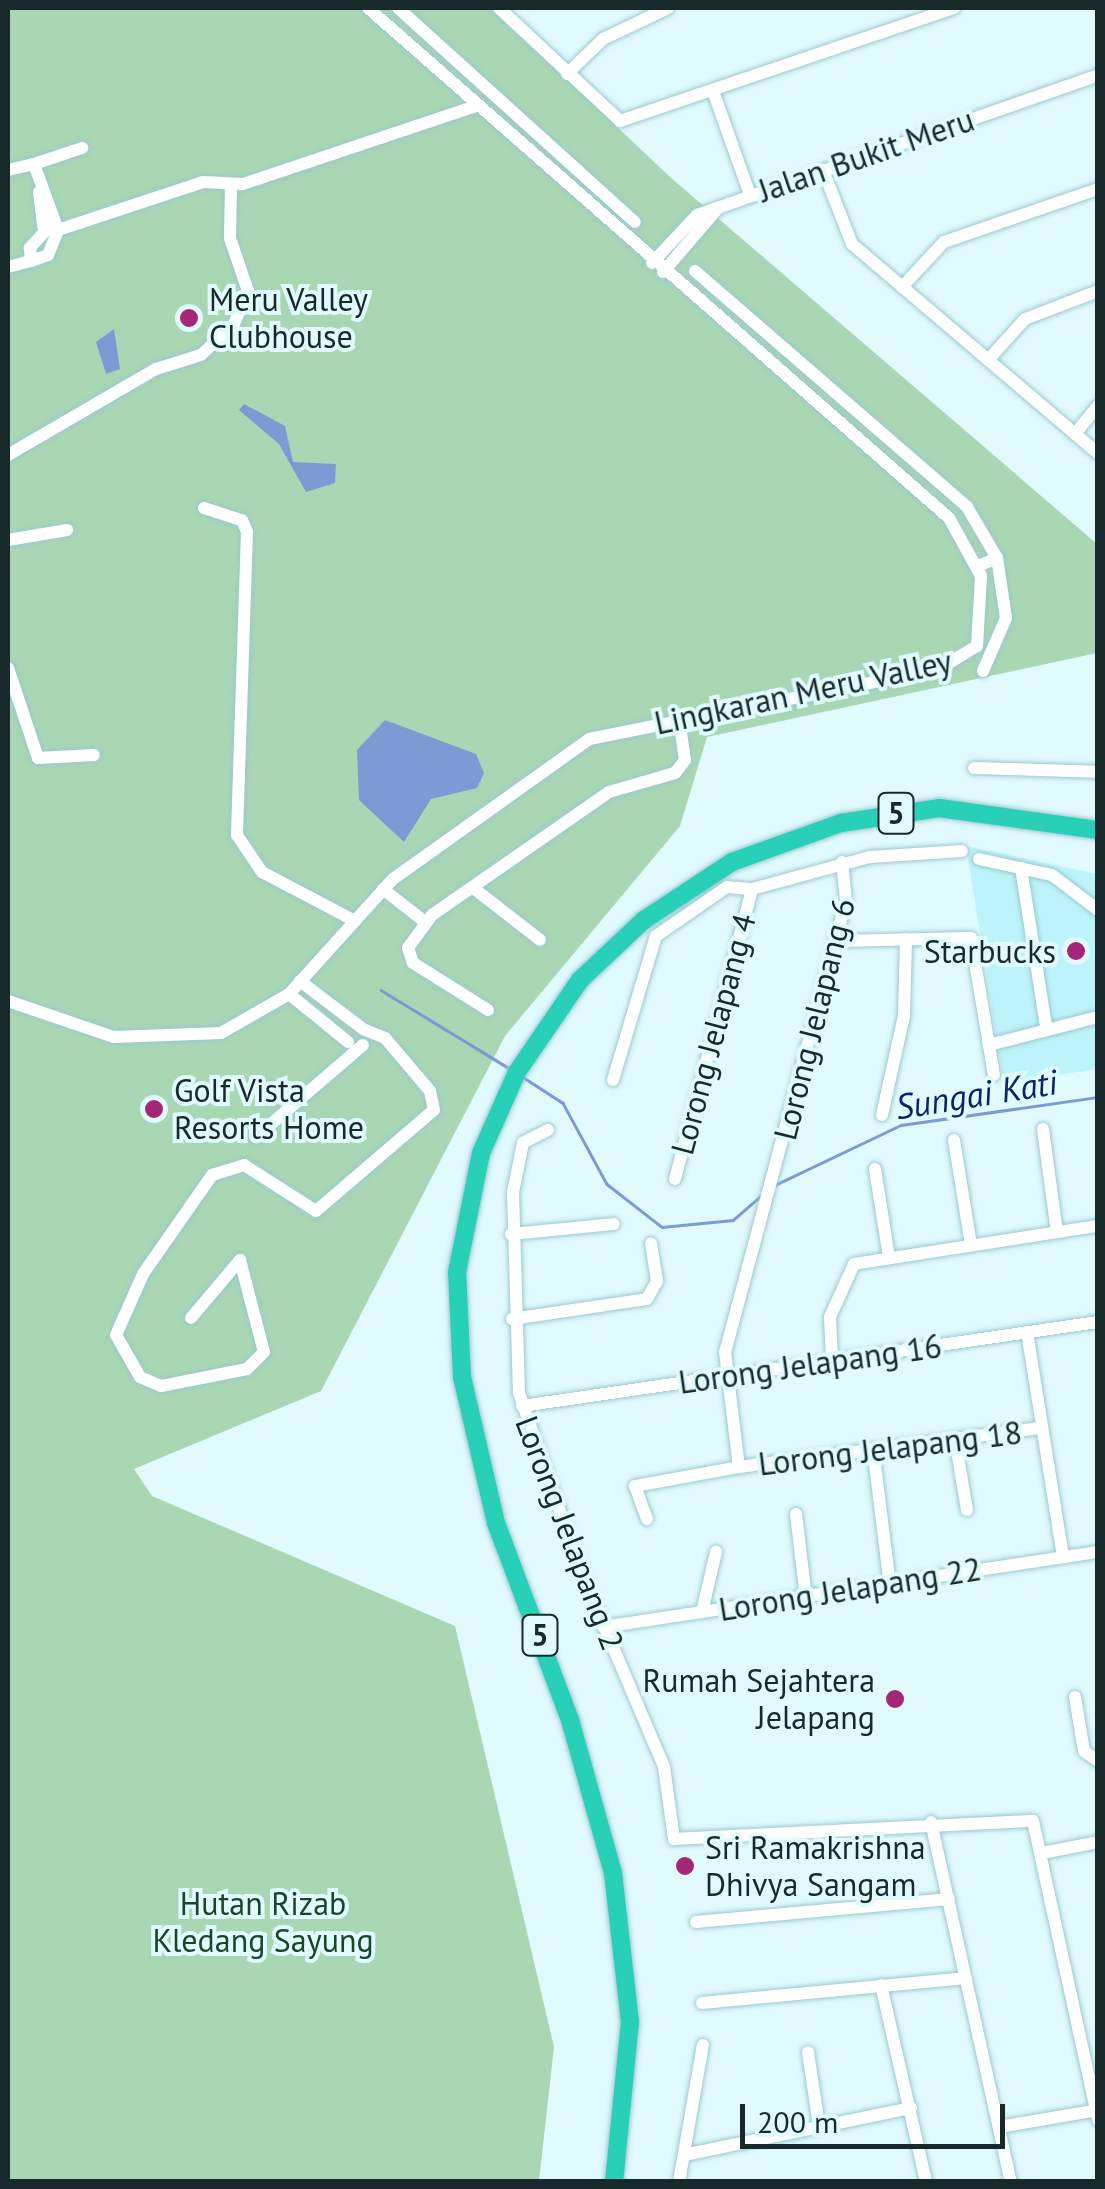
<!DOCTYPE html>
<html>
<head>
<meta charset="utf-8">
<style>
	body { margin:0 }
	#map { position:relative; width:1105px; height:2189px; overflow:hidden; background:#e0fafe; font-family:"PT Sans",sans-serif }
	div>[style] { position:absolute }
	.built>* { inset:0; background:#bdf4fc }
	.green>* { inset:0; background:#a9d7b4 }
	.water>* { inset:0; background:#7c9ad4 }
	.stream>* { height:2.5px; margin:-1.25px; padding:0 1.25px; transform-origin:1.25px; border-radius:1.25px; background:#7c9ad4 }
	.roads { filter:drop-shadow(0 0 2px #9cc8cf) drop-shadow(0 0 2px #9cc8cf) }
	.minor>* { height:12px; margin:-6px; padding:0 6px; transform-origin:6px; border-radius:6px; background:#fff }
	.highway>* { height:18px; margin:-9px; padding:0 9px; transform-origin:9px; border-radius:9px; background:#28d0b7 }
	.dots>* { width:28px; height:28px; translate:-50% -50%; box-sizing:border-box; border:5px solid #e0fafe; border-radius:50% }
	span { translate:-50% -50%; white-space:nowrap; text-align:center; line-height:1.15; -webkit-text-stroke:8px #e0fafe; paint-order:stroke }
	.shield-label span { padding:2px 8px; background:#e0fafe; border:2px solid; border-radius:8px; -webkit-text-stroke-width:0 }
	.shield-label { font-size:30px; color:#18292c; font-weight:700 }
	.street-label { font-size:32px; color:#18292c }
	.poi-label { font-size:32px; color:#18292c }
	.left { translate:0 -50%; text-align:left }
	.right { translate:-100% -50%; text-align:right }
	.park-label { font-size:32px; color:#184628 }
	.water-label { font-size:35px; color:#082568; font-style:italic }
	.frame { position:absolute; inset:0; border:10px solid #18292c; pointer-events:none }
	.scale { position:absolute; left:740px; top:2104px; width:265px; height:45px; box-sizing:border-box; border:5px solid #18292c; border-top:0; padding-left:12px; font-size:30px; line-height:35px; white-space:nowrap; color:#18292c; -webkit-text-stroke:8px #e0fafe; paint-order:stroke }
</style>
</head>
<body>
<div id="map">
	<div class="built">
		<i style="clip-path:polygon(966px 846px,1097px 874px,1097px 1069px,1004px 1083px)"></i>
	</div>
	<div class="green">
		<i style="clip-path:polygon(8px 8px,492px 8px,670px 177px,1097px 544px,1097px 653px,707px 737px,680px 826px,505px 1036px,321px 1391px,134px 1469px,152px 1496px,455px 1626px,554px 2047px,539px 2181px,8px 2182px)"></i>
	</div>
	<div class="water">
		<i style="clip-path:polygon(114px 329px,120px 369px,106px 374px,96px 342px)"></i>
		<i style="clip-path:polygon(244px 404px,285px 426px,293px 462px,336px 464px,335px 483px,306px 492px,279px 444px,239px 410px)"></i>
		<i style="clip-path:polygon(385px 720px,476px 754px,484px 773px,477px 788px,431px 799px,404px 842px,359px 800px,357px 750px)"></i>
	</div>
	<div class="stream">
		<i style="left:381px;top:990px;width:153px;rotate:31.4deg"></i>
		<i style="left:523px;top:1077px;width:48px;rotate:33deg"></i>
		<i style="left:563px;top:1103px;width:92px;rotate:61.5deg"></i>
		<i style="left:607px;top:1184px;width:70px;rotate:38deg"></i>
		<i style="left:662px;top:1227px;width:71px;rotate:-5.6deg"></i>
		<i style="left:733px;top:1220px;width:37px;rotate:-41deg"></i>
		<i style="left:775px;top:1185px;width:140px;rotate:-25.5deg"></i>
		<i style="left:901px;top:1125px;width:199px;rotate:-8.1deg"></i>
	</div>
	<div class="roads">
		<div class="minor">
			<i style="left:398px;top:8px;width:319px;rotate:42.1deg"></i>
			<i style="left:499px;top:8px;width:166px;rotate:43deg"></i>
			<i style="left:620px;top:121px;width:353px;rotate:-18.7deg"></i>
			<i style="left:567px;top:74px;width:50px;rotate:-44.2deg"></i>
			<i style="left:603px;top:39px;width:72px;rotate:-25.5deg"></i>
			<i style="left:713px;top:91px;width:110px;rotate:70.4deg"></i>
			<i style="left:34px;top:164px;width:51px;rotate:-18.4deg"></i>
			<i style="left:8px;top:170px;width:27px;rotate:-13deg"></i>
			<i style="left:34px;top:164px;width:70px;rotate:70deg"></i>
			<i style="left:823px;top:170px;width:79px;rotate:68.6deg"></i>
			<i style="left:852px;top:244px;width:323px;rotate:40.4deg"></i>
			<i style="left:39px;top:192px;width:35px;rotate:83deg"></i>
			<i style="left:52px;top:224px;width:33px;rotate:133deg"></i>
			<i style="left:30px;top:248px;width:13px;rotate:86deg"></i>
			<i style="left:31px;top:261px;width:18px;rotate:-19deg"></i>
			<i style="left:48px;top:255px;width:27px;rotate:-68deg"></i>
			<i style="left:58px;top:230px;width:153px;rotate:-18.3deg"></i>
			<i style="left:203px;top:182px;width:40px;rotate:2.9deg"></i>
			<i style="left:243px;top:184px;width:246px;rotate:-18.5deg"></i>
			<i style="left:652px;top:263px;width:66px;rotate:-46.8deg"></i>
			<i style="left:697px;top:215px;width:425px;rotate:-19.2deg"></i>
			<i style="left:8px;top:267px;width:24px;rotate:-15deg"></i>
			<i style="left:695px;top:271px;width:360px;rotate:40.9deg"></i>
			<i style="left:967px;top:507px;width:59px;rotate:59.5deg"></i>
			<i style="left:997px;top:558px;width:21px;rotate:157deg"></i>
			<i style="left:663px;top:272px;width:84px;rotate:-49.3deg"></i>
			<i style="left:902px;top:287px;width:62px;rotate:-47deg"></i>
			<i style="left:944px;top:242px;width:163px;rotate:-19deg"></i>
			<i style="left:988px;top:360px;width:55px;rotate:-47.9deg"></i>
			<i style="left:1025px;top:319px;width:78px;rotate:-21deg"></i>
			<i style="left:1075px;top:434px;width:36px;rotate:-51deg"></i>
			<i style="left:8px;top:455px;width:171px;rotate:-30.2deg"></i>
			<i style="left:156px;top:369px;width:47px;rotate:-17.3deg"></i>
			<i style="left:201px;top:355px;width:45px;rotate:-43.2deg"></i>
			<i style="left:234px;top:324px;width:36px;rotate:-67deg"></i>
			<i style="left:248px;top:291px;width:56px;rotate:-108.8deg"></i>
			<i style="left:230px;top:238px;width:53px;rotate:-88.9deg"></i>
			<i style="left:204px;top:508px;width:40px;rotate:18deg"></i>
			<i style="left:242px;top:520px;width:13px;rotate:67deg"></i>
			<i style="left:247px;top:532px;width:303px;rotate:91.9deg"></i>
			<i style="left:237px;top:835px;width:45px;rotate:56deg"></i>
			<i style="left:262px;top:872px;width:103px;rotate:27.8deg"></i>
			<i style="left:8px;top:540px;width:60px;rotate:-9.6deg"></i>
			<i style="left:8px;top:668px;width:95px;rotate:71.6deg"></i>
			<i style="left:38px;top:758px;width:56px;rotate:-3.1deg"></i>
			<i style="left:983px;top:671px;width:58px;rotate:-66.5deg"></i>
			<i style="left:1006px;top:618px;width:61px;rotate:-98.5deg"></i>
			<i style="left:974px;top:768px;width:124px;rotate:1.8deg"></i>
			<i style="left:979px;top:859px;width:75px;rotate:12.4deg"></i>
			<i style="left:1052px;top:875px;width:58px;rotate:37.3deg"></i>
			<i style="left:842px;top:862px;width:39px;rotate:84deg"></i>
			<i style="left:846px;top:901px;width:467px;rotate:105deg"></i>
			<i style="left:725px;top:1352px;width:116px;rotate:83.1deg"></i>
			<i style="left:739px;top:1467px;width:305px;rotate:-7.4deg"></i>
			<i style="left:1021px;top:868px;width:159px;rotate:81deg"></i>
			<i style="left:472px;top:887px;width:86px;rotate:37.9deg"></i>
			<i style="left:383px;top:889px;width:53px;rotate:38.2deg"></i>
			<i style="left:752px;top:889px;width:122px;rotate:-15.2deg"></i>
			<i style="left:870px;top:857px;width:92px;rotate:-3.7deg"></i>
			<i style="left:836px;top:941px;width:135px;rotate:-1.3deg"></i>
			<i style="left:971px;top:938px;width:139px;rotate:80.5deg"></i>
			<i style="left:300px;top:981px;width:78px;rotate:37.2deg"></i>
			<i style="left:289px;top:994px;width:76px;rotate:39.1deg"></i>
			<i style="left:8px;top:1001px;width:112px;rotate:18.8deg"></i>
			<i style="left:114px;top:1037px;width:107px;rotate:-2.1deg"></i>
			<i style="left:221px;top:1033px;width:78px;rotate:-29.8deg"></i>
			<i style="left:289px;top:994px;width:155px;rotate:-47.9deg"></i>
			<i style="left:393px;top:879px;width:241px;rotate:-35.5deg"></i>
			<i style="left:589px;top:739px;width:357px;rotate:-11.3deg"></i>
			<i style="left:939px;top:669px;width:44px;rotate:-31.2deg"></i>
			<i style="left:977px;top:646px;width:70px;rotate:-86.7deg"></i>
			<i style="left:981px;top:576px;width:66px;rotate:-118.9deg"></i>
			<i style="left:949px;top:518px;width:773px;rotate:-138.72deg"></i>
			<i style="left:488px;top:1010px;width:89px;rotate:-147.9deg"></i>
			<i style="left:413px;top:963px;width:16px;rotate:-108deg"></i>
			<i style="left:408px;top:948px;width:41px;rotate:-54deg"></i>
			<i style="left:432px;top:915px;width:216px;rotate:-34.8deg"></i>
			<i style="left:609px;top:792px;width:69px;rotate:-16.1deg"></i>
			<i style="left:675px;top:773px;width:16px;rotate:-52deg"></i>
			<i style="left:685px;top:760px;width:41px;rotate:-98.3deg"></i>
			<i style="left:989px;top:1045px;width:113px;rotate:-14.4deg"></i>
			<i style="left:613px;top:1080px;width:150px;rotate:-73.4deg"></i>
			<i style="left:656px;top:936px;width:86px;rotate:-34.6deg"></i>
			<i style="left:727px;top:887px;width:25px;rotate:5deg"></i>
			<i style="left:882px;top:1115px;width:101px;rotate:-77.5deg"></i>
			<i style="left:904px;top:1016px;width:77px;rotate:-88.5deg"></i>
			<i style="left:1043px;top:1129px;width:104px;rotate:82.3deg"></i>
			<i style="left:548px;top:1130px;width:28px;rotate:153deg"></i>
			<i style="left:523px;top:1143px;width:50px;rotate:101.5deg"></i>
			<i style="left:513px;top:1192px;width:201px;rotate:88.3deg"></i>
			<i style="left:519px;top:1393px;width:189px;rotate:70.9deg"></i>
			<i style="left:581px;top:1572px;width:212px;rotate:66.9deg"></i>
			<i style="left:664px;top:1767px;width:73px;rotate:82.1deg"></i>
			<i style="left:674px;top:1839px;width:359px;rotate:-2.9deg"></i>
			<i style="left:1033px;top:1821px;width:306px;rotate:77.7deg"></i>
			<i style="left:256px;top:1137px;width:141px;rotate:-40.7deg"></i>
			<i style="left:954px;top:1140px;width:106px;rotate:80.8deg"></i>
			<i style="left:875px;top:1169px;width:89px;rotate:81deg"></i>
			<i style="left:675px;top:1179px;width:300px;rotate:-75.1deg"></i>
			<i style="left:511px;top:1234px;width:103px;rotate:-5.5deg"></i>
			<i style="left:191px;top:1318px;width:76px;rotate:-49.8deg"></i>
			<i style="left:240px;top:1260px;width:95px;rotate:75.4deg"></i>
			<i style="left:264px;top:1352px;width:24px;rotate:135deg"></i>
			<i style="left:247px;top:1369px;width:88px;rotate:168.8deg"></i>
			<i style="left:161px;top:1386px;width:23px;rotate:-157deg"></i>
			<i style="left:140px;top:1377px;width:48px;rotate:-119.7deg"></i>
			<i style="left:116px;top:1335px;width:67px;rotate:-66.1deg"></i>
			<i style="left:143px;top:1274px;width:121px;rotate:-55.1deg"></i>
			<i style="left:212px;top:1175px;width:34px;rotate:-17deg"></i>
			<i style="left:244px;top:1165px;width:85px;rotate:32.6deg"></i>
			<i style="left:316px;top:1211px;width:155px;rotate:-40.6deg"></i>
			<i style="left:434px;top:1110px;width:19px;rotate:-102deg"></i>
			<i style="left:430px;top:1091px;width:70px;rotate:-130.3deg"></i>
			<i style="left:385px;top:1038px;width:24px;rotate:-158deg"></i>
			<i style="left:512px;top:1319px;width:136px;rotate:-8.4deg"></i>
			<i style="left:647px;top:1299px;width:21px;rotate:-61deg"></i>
			<i style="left:657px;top:1281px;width:38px;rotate:-99deg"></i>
			<i style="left:1027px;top:1332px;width:227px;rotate:80.9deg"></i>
			<i style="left:832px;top:1361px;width:44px;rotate:-92.6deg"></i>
			<i style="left:830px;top:1317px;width:58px;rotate:-65.6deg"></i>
			<i style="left:854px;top:1264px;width:247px;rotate:-8.9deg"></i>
			<i style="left:522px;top:1406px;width:582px;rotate:-8.3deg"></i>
			<i style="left:955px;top:1439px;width:72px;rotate:80.4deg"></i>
			<i style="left:873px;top:1449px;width:130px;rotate:82.9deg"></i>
			<i style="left:796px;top:1514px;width:85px;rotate:83.2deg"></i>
			<i style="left:647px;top:1519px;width:35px;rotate:-110deg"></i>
			<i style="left:635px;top:1486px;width:106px;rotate:-10.4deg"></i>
			<i style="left:702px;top:1612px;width:62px;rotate:-76.9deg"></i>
			<i style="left:603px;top:1627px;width:501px;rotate:-8.62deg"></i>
			<i style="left:1075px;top:1697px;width:55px;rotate:80.5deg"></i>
			<i style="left:1084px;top:1751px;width:17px;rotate:36deg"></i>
			<i style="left:931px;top:1822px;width:369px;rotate:77.5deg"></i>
			<i style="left:1042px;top:1853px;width:57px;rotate:-11.1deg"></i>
			<i style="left:696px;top:1922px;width:254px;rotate:-5.2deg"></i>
			<i style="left:881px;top:1985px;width:202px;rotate:77.1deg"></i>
			<i style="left:702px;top:2003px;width:265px;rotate:-5.4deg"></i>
			<i style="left:808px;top:2052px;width:75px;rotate:81.5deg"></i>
			<i style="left:999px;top:2127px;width:100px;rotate:-9.7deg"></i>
			<i style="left:684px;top:2155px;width:232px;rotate:-11.7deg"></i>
			<i style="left:679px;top:2182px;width:139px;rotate:-80.1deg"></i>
		</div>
		<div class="highway">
			<i style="left:614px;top:2182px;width:161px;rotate:-84.3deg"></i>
			<i style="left:630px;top:2022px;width:150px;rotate:-96.5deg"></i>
			<i style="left:613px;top:1873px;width:159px;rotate:-105.7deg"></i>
			<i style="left:570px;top:1720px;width:210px;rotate:-110.6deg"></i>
			<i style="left:496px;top:1523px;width:150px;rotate:-103.1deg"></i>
			<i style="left:462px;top:1377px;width:105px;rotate:-92.7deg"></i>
			<i style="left:457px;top:1272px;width:121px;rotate:-78.6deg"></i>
			<i style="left:481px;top:1153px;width:89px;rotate:-66deg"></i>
			<i style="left:517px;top:1072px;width:112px;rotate:-55.6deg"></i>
			<i style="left:580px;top:980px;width:88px;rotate:-43.2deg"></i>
			<i style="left:644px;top:920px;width:105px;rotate:-33.4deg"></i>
			<i style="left:732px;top:862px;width:116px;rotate:-19.7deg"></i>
			<i style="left:841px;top:823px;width:99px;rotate:-8.7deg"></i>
			<i style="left:939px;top:808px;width:161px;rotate:7.9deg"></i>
		</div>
	</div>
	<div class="dots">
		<i style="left:189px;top:318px;background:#a52677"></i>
		<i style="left:1076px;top:951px;background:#a52677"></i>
		<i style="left:154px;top:1109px;background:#a52677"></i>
		<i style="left:895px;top:1699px;background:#a52677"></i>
		<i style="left:685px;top:1866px;background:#a52677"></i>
	</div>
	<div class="shield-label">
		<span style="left:896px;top:813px">5</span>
		<span style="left:540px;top:1635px">5</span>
	</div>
	<div class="street-label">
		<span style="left:866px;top:155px;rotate:-19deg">Jalan Bukit Meru</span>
		<span style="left:803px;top:692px;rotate:-12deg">Lingkaran Meru Valley</span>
		<span style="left:814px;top:1019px;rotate:-76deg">Lorong Jelapang 6</span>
		<span style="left:713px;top:1034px;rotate:-75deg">Lorong Jelapang 4</span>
		<span style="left:810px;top:1364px;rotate:-8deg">Lorong Jelapang 16</span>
		<span style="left:890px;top:1448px;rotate:-7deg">Lorong Jelapang 18</span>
		<span style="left:570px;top:1533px;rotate:69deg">Lorong Jelapang 2</span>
		<span style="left:850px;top:1589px;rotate:-9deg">Lorong Jelapang 22</span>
	</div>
	<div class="poi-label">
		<span class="left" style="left:209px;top:318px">Meru Valley<br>Clubhouse</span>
		<span class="right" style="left:1056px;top:951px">Starbucks</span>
		<span class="left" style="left:174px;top:1109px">Golf Vista<br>Resorts Home</span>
		<span class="right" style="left:875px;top:1699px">Rumah Sejahtera<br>Jelapang</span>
		<span class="left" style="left:705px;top:1866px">Sri Ramakrishna<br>Dhivya Sangam</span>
	</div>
	<div class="park-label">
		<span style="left:263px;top:1922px">Hutan Rizab<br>Kledang Sayung</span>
	</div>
	<div class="water-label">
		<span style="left:976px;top:1094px;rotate:-9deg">Sungai Kati</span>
	</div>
	<div class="frame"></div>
	<div class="scale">200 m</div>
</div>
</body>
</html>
